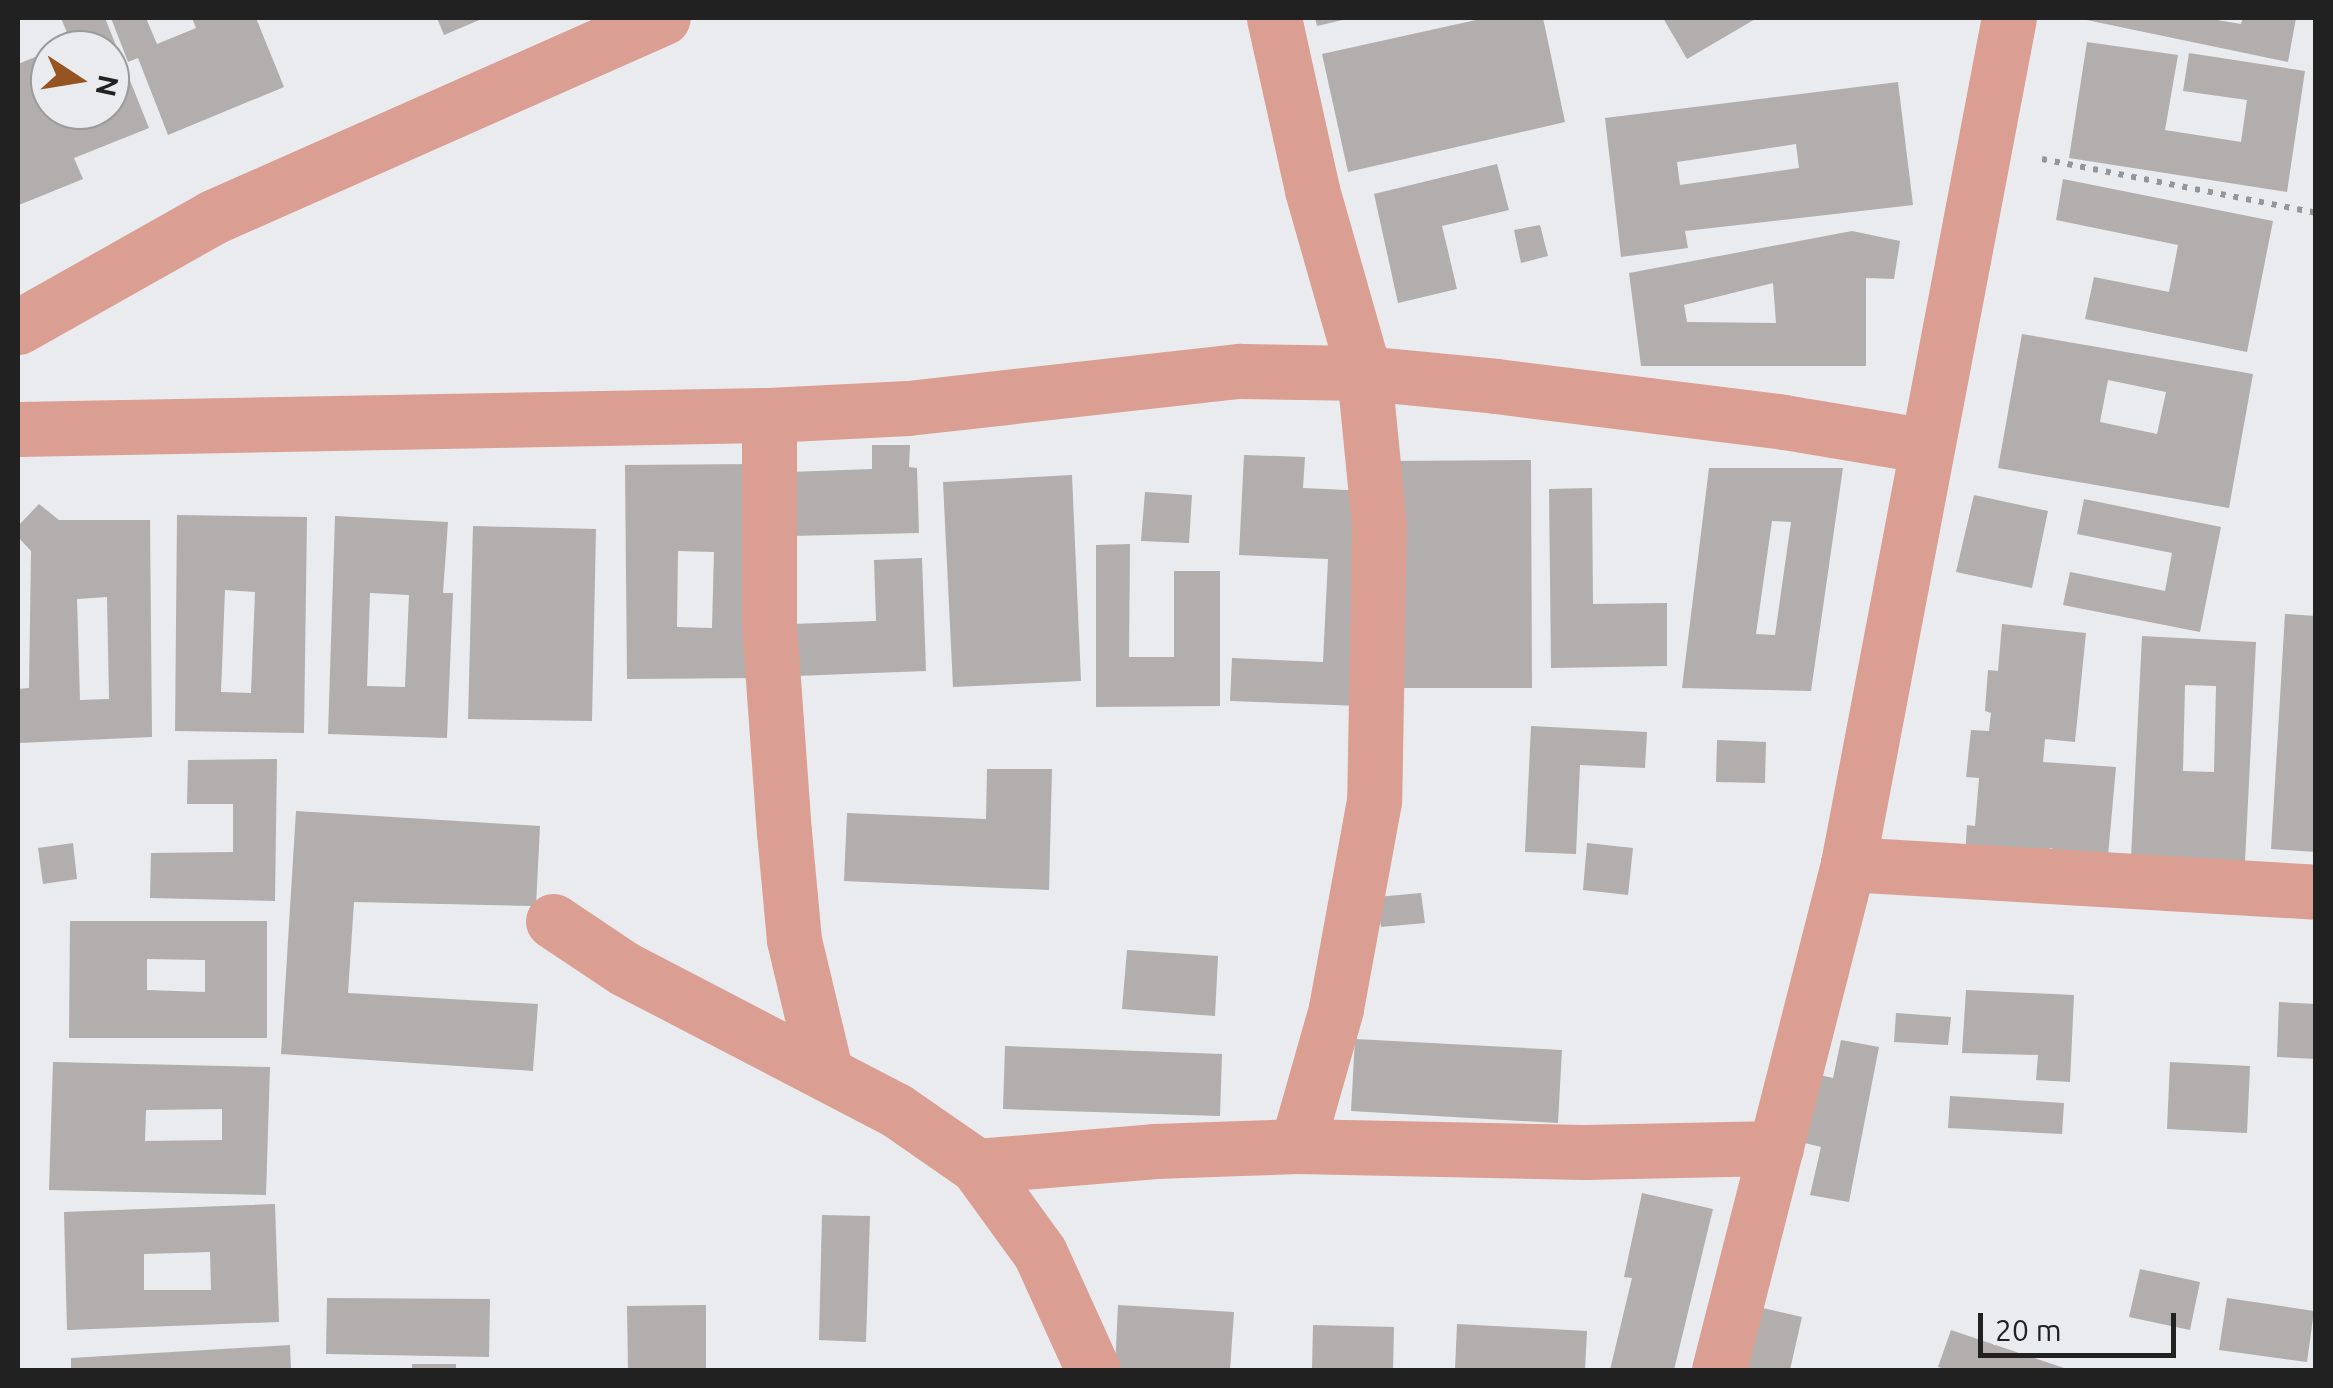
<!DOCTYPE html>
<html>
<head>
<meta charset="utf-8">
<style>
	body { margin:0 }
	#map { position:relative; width:2333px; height:1388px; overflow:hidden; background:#eaebee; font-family:Ubuntu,sans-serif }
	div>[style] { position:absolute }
	.building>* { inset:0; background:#b1aead }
	.path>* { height:6px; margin-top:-3px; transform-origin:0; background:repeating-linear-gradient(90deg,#959698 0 5px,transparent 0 13px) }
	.minor>* { height:55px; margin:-27.5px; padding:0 27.5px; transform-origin:27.5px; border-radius:27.5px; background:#da9e92 }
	span { translate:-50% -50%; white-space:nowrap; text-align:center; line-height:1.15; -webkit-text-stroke:8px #eaebee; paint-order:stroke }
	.frame { position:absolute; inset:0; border:20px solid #212122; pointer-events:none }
	.north { position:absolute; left:30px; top:30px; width:100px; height:100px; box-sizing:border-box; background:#eaebee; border:2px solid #9a9a9c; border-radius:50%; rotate:102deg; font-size:28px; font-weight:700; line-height:40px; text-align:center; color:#212122 }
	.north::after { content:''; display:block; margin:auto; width:35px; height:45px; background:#965422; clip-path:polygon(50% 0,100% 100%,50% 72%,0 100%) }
	.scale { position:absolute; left:1978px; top:1313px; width:198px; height:45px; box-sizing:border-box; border:5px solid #212122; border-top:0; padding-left:12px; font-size:30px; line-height:35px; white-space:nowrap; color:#212122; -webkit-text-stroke:8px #eaebee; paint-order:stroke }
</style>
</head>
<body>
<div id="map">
	<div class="building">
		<i style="clip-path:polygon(61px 18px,105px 18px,149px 128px,74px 158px,83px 179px,19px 205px,18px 64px,50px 51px,50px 110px,110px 110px,110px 50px,74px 50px)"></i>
		<i style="clip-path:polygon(111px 18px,146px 18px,157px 44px,196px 28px,192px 18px,256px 18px,284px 87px,168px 135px,138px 58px,128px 62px)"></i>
		<i style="clip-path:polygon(437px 18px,484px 18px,444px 35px)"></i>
		<i style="clip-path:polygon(1315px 18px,1347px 18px,1347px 19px,1317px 26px)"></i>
		<i style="clip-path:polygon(1485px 18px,1543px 18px,1565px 122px,1348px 172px,1322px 54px)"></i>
		<i style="clip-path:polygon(1663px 18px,1757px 18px,1687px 59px)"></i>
		<i style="clip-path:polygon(2077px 18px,2205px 18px,2241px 24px,2243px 18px,2296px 18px,2288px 62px)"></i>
		<i style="clip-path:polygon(2087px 42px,2178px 55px,2165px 130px,2241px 142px,2247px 100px,2183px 91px,2189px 53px,2305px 71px,2287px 192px,2069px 158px)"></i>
		<i style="clip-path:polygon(evenodd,1898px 82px,1913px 205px,1685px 231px,1688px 248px,1621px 257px,1605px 118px,1898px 82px,1796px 144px,1799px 168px,1680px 185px,1677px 162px,1796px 144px)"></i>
		<i style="clip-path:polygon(1497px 164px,1509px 210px,1442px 226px,1457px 289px,1398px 303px,1374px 194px)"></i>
		<i style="clip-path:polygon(2063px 179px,2273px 221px,2247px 352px,2085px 319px,2094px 277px,2169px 292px,2178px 245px,2056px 220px)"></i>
		<i style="clip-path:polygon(1540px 225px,1548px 256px,1521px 263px,1514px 230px)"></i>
		<i style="clip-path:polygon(evenodd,1852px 231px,1900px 241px,1894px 279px,1866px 278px,1866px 366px,1641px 366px,1629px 273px,1852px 231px,1773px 283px,1776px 323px,1687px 322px,1684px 305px,1773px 283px)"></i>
		<i style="clip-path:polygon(evenodd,2022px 334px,2253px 374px,2229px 508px,1998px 468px,2022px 334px,2108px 380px,2166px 392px,2157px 434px,2100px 422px,2108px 380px)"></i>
		<i style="clip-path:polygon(872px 445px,910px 445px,909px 467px,917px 468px,919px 533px,791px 536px,789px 472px,872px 469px)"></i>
		<i style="clip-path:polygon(1244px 455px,1305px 457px,1303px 488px,1370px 491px,1360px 706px,1230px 701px,1232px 658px,1323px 662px,1328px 559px,1239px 555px)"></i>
		<i style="clip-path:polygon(1531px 460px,1532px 688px,1390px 688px,1391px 461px)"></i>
		<i style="clip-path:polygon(evenodd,757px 464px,758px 678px,627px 679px,625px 465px,757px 464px,678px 551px,714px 552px,712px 628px,677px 627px,678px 551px)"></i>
		<i style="clip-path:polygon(evenodd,1709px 468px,1843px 468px,1811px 691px,1682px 688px,1709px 468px,1772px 521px,1791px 522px,1775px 635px,1756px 634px,1772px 521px)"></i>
		<i style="clip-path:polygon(1072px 475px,1081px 681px,953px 687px,943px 482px)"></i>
		<i style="clip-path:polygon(1592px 488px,1593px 604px,1667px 603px,1667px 666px,1551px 668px,1549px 489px)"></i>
		<i style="clip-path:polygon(1145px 492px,1192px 495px,1189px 543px,1141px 541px)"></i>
		<i style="clip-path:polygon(1974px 495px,2048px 511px,2032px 588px,1956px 572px)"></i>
		<i style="clip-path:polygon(2084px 499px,2221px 527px,2200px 632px,2063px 605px,2070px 572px,2165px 591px,2172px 553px,2077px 534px)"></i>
		<i style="clip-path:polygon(evenodd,39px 504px,59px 520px,150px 520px,152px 737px,18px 743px,18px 689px,29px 688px,31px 551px,18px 537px,18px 526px,39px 504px,107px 597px,109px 699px,80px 700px,77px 599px,107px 597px)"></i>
		<i style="clip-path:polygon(evenodd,177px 515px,307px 517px,304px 733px,175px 731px,177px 515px,225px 590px,255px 592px,251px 693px,221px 692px,225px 590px)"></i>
		<i style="clip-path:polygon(evenodd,335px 516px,448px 522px,443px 593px,453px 593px,447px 738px,328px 734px,335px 516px,370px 593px,409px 595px,405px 687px,367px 686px,370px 593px)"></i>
		<i style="clip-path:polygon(473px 526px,596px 529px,592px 721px,468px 719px)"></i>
		<i style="clip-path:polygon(1130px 544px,1129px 657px,1174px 657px,1174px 571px,1220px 571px,1220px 706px,1096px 707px,1096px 545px)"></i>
		<i style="clip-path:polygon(922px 558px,926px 671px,795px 676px,792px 624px,876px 621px,874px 560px)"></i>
		<i style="clip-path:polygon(2285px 614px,2316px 616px,2316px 852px,2271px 849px)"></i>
		<i style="clip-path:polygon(2002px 624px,2086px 633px,2075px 742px,2045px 739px,2043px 762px,2116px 767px,2107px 867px,2050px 848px,2048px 865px,1965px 858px,1967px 825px,1975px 826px,1979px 778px,1966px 777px,1971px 730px,1989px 731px,1991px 713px,1985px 711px,1988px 670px,1998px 671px)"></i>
		<i style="clip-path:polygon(evenodd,2142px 636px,2256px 642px,2245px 862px,2131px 857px,2142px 636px,2185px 685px,2216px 686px,2214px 772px,2183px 771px,2185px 685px)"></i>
		<i style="clip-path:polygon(1531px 726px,1647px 732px,1645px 768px,1580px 765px,1576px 854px,1525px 852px)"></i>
		<i style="clip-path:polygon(1717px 740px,1766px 742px,1765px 783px,1716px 782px)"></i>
		<i style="clip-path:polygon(277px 759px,275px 901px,150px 898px,151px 853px,233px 852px,233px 804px,187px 804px,188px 760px)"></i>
		<i style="clip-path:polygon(987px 769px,1052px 769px,1049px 890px,844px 881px,847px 813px,986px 819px)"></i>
		<i style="clip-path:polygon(296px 811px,540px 826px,536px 906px,354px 902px,348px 993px,538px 1004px,533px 1071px,281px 1054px)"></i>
		<i style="clip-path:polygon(73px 843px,77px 879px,43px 884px,38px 848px)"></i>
		<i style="clip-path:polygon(1587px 843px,1633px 848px,1628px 895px,1583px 890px)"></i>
		<i style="clip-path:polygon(1421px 893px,1425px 923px,1381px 927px,1377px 897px)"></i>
		<i style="clip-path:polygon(evenodd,70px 921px,267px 921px,267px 1038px,69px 1038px,70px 921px,147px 959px,205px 960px,205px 992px,147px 990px,147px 959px)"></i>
		<i style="clip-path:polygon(1127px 950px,1218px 956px,1215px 1016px,1122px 1009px)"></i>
		<i style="clip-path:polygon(1966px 990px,2074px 995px,2070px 1082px,2036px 1080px,2038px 1055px,1962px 1053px)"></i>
		<i style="clip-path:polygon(2279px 1002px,2316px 1004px,2316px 1059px,2277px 1057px)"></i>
		<i style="clip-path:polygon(1896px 1013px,1951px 1017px,1948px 1045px,1894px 1042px)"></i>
		<i style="clip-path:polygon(1355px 1039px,1562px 1050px,1558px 1123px,1351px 1111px)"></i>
		<i style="clip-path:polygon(1841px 1040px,1879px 1047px,1849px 1202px,1810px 1195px,1821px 1147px,1801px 1142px,1815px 1074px,1833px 1078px)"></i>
		<i style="clip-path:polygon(1005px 1046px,1222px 1054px,1220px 1116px,1003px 1109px)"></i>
		<i style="clip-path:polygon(evenodd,53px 1062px,270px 1067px,266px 1195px,49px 1190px,53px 1062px,222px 1109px,222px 1140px,145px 1141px,146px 1110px,222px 1109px)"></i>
		<i style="clip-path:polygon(2170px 1062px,2250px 1066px,2247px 1133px,2167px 1129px)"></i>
		<i style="clip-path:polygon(1950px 1096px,2064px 1103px,2062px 1134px,1948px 1128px)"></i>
		<i style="clip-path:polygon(1642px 1193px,1713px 1209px,1674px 1370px,1610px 1370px,1632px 1278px,1624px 1277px)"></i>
		<i style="clip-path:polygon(evenodd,275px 1204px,279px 1322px,67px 1330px,64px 1212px,275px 1204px,210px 1252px,211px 1290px,144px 1290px,144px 1254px,210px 1252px)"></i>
		<i style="clip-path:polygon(822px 1215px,870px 1216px,866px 1342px,819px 1340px)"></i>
		<i style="clip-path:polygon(2140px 1269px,2200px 1282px,2190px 1330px,2129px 1317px)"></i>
		<i style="clip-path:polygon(327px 1298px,490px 1299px,489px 1357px,326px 1354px)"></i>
		<i style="clip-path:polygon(2227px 1298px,2314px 1311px,2307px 1362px,2219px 1350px)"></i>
		<i style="clip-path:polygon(1746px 1304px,1802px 1317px,1790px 1370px,1731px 1370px)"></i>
		<i style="clip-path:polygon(706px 1305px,706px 1370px,628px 1370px,627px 1306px)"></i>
		<i style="clip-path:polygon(1118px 1305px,1234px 1312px,1230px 1370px,1115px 1369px)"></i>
		<i style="clip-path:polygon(1457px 1324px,1587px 1331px,1585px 1370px,1455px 1370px)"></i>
		<i style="clip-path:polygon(1313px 1325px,1394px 1327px,1393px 1370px,1312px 1370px)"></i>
		<i style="clip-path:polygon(1951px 1330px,2070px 1370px,1949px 1370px,1938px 1367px)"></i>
		<i style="clip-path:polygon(290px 1345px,291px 1370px,71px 1370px,71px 1358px)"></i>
		<i style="clip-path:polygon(412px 1364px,456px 1364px,456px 1370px,412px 1370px)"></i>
	</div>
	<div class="path">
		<i style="left:2042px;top:159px;width:279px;rotate:11.1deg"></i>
	</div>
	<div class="minor">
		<i style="left:1274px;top:18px;width:176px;rotate:77.5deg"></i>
		<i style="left:1312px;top:190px;width:190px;rotate:74.1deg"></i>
		<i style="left:1364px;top:373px;width:154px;rotate:84.4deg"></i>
		<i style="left:1379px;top:526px;width:275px;rotate:91deg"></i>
		<i style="left:1374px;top:801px;width:211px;rotate:100.4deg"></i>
		<i style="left:1336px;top:1009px;width:142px;rotate:105.9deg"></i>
		<i style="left:18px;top:327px;width:224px;rotate:-29.4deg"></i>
		<i style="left:213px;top:217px;width:492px;rotate:-23.9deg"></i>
		<i style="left:769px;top:415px;width:209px;rotate:90deg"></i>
		<i style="left:769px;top:624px;width:209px;rotate:85.9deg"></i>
		<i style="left:784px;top:832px;width:108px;rotate:84.7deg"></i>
		<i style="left:794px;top:940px;width:134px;rotate:76.6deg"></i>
		<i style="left:18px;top:429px;width:751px;rotate:-1.07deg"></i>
		<i style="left:769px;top:415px;width:139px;rotate:-2.9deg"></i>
		<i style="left:908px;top:408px;width:334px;rotate:-6.4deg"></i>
		<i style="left:1240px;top:371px;width:124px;rotate:0.9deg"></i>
		<i style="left:1364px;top:373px;width:133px;rotate:5.6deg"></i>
		<i style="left:1496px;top:386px;width:290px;rotate:7.1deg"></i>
		<i style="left:1784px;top:422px;width:145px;rotate:9.5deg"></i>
		<i style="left:1848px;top:864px;width:469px;rotate:3.4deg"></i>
		<i style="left:553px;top:921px;width:87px;rotate:33.7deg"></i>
		<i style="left:625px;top:969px;width:305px;rotate:27.5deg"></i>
		<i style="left:896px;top:1110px;width:98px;rotate:34.7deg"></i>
		<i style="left:977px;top:1166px;width:107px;rotate:54.1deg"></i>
		<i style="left:1040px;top:1253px;width:128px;rotate:65.6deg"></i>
		<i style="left:977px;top:1166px;width:179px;rotate:-4.8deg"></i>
		<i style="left:1155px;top:1151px;width:142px;rotate:-2deg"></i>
		<i style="left:1297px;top:1146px;width:287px;rotate:1.2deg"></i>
		<i style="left:1584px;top:1152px;width:192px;rotate:-1.2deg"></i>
		<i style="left:1719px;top:1370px;width:522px;rotate:-75.7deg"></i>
		<i style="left:1848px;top:864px;width:861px;rotate:-79.23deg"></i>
	</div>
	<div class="frame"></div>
	<div class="north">N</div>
	<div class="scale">20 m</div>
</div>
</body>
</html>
